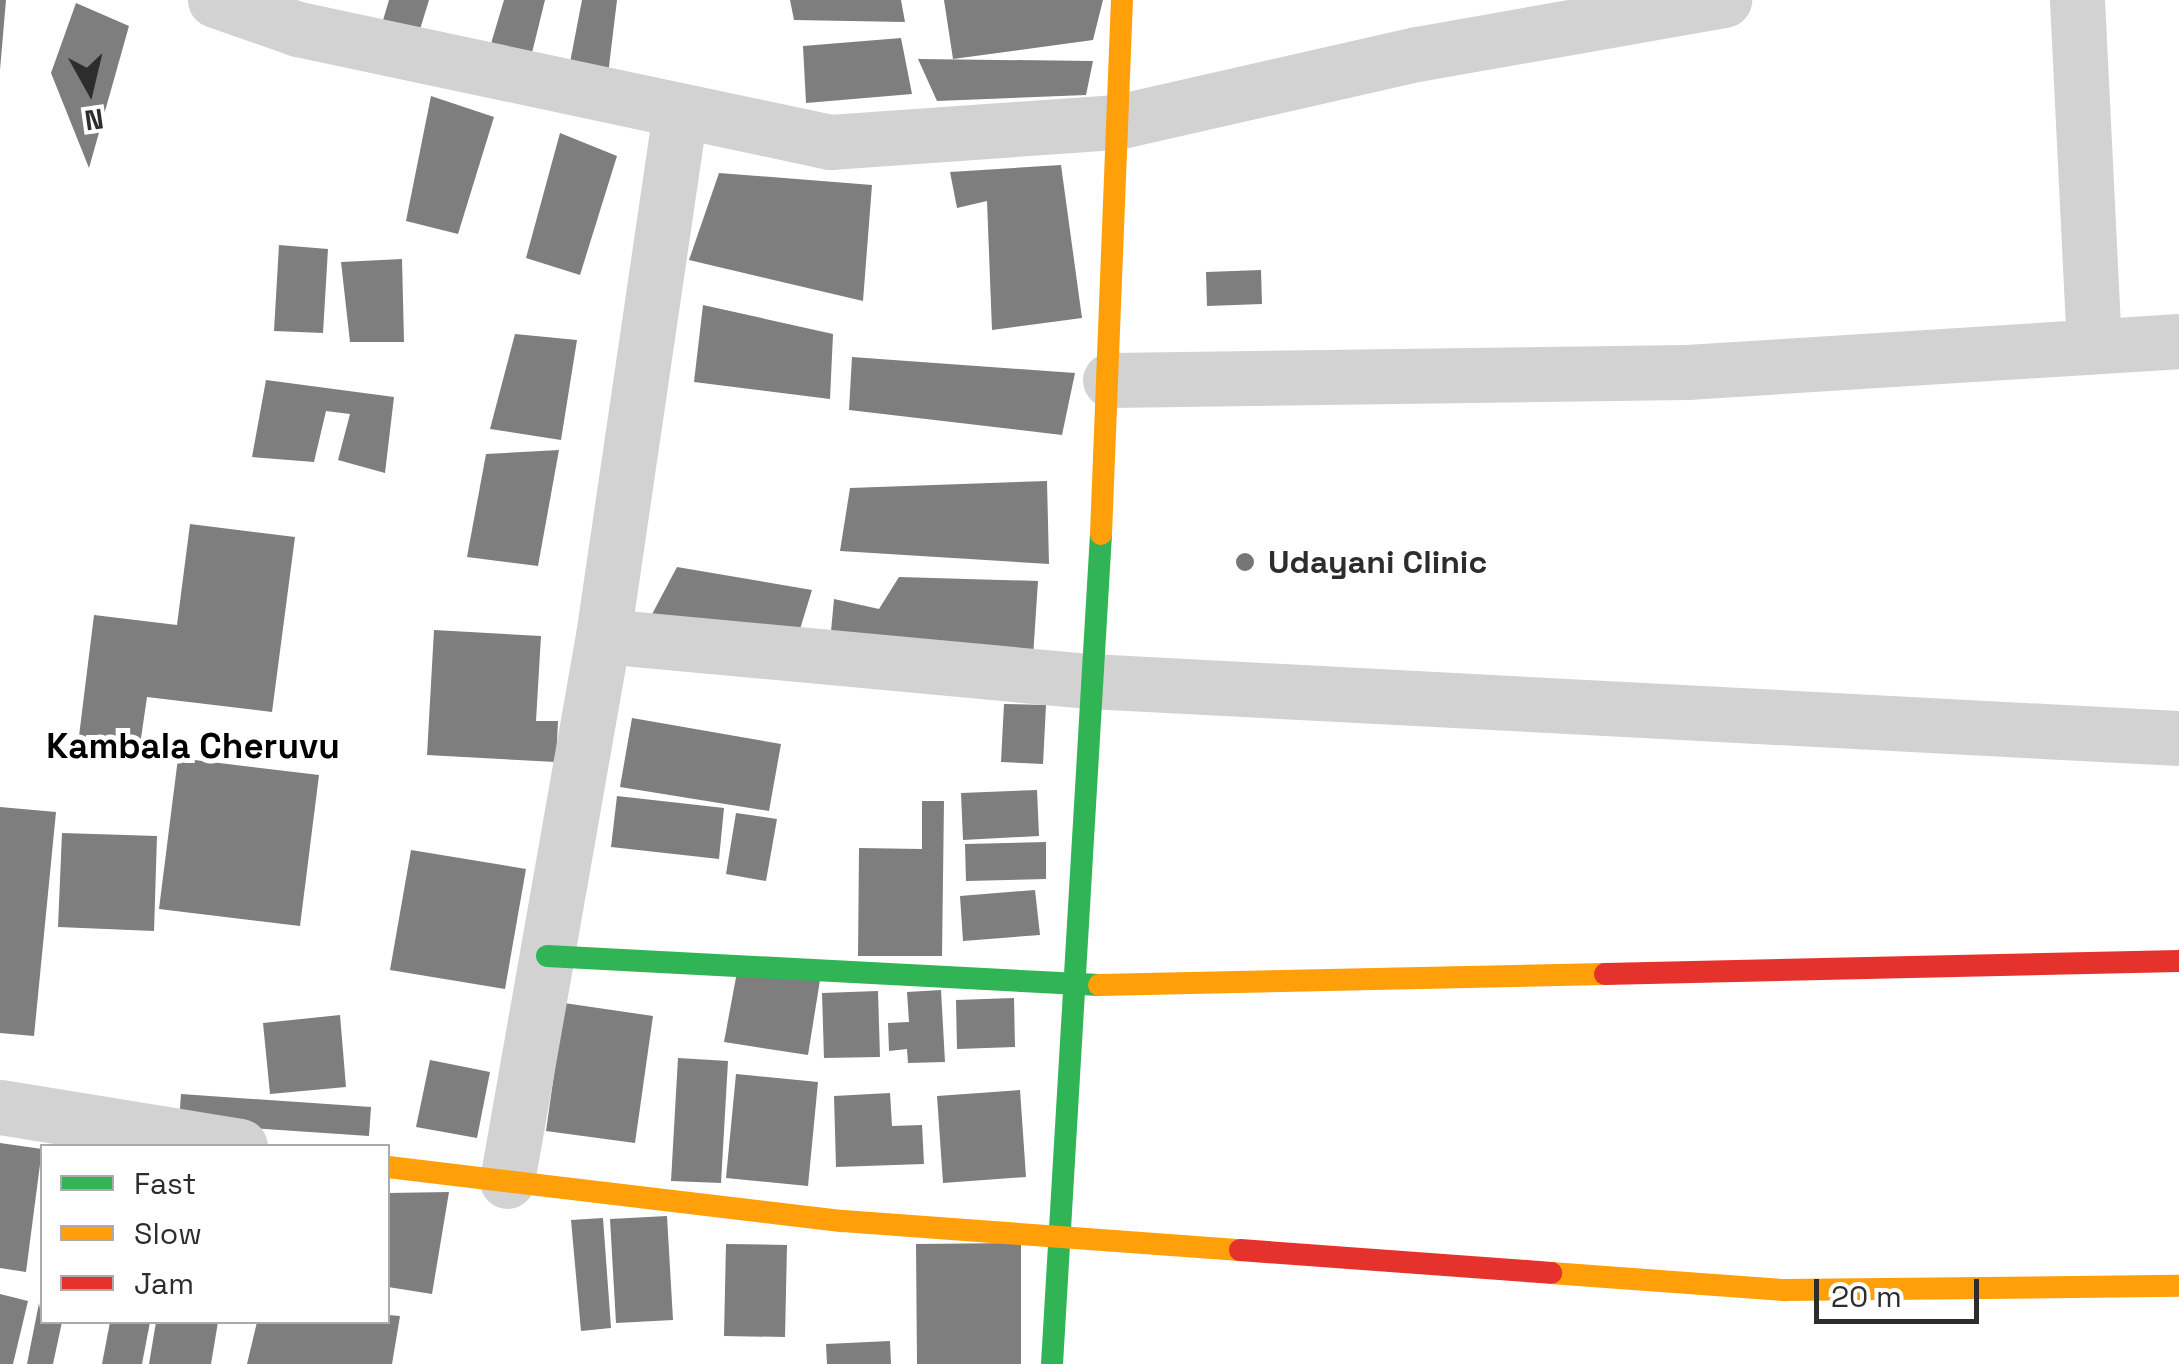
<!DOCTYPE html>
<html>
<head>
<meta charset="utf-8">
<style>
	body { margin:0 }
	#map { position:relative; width:2179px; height:1364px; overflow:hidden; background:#fff; font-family:"Space Grotesk",sans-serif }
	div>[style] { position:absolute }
	.building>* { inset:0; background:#7e7e7e }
	.street>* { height:55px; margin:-27.5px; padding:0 27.5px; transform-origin:27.5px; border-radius:27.5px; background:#d2d2d2 }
	.fast>* { height:22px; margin:-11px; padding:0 11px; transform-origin:11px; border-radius:11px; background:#30b455 }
	.slow>* { height:22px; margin:-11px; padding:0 11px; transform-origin:11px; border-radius:11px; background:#ff9f0a }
	.jam>* { height:22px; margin:-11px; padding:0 11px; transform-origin:11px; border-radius:11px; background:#e5322d }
	.dots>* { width:28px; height:28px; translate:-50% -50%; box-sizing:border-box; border:5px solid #fff; border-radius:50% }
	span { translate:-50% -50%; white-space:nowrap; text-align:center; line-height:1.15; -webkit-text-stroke:10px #fff; paint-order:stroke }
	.poi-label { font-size:32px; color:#2d2d2d; font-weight:700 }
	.left { translate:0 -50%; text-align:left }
	.neighbourhood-label { font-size:35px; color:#000; font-weight:700 }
	.legend { position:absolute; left:40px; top:1144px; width:350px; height:180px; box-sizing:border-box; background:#fff; border:2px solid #ababab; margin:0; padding:12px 18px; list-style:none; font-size:30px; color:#2d2d2d }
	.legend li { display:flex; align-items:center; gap:20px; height:50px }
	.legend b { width:50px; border:2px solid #ababab }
	.north { position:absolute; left:40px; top:40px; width:100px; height:100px; -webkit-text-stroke:8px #fff; paint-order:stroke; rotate:172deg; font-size:28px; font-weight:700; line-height:40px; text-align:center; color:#2d2d2d }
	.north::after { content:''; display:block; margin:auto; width:35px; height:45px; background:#2d2d2d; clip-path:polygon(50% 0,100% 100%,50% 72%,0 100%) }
	.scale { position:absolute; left:1814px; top:1279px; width:165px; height:45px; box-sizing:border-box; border:5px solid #2d2d2d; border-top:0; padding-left:12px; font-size:30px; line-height:35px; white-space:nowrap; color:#2d2d2d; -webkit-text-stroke:8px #fff; paint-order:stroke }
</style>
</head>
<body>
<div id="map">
	<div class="building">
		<i style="clip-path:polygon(0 0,6px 0,0 70px)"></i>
		<i style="clip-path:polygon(389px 0,429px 0,414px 49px,381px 27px)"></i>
		<i style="clip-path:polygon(504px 0,545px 0,530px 61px,490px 47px)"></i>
		<i style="clip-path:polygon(582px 0,617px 0,607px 83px,568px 73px)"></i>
		<i style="clip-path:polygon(790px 0,901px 0,905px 22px,794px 20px)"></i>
		<i style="clip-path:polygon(944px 0,1103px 0,1093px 40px,953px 59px)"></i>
		<i style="clip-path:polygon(76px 3px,129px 26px,89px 168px,51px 73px)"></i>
		<i style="clip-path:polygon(901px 38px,912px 94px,806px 103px,803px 46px)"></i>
		<i style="clip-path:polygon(918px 59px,1093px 61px,1086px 95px,937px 101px)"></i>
		<i style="clip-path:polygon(431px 96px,494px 117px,458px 234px,406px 221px)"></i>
		<i style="clip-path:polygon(560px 133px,617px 156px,580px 275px,526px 258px)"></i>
		<i style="clip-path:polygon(1061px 165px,1082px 318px,992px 330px,987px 201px,957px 208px,950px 172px)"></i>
		<i style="clip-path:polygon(719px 173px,872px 185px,863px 301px,689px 260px)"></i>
		<i style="clip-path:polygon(279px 245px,328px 249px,323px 333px,274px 331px)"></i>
		<i style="clip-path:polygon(402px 259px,404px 342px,350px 342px,341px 262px)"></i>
		<i style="clip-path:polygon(1261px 270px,1262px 304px,1207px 306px,1206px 272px)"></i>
		<i style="clip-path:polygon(703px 305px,833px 334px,830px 399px,694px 382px)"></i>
		<i style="clip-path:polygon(515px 334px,577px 340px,561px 440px,490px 429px)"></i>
		<i style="clip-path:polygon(852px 357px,1075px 373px,1062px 435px,849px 410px)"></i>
		<i style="clip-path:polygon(266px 380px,394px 397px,385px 473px,338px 460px,350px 414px,326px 411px,314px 462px,252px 457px)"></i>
		<i style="clip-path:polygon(559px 450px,538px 566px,467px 557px,486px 454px)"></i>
		<i style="clip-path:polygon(1047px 481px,1049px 564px,840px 551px,850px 488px)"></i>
		<i style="clip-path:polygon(190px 524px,295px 537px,272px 712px,147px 697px,139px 752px,78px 744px,94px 615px,177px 625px)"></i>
		<i style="clip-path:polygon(677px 567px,812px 590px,797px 639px,650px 618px)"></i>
		<i style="clip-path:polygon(899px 577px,1038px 581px,1033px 657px,830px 642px,834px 599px,879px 609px)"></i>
		<i style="clip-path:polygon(434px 630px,541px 636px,536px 721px,558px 721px,556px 762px,427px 755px)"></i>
		<i style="clip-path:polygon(1004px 704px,1046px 705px,1043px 764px,1001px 762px)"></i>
		<i style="clip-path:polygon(632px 718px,781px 744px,769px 811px,620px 787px)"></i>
		<i style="clip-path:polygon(178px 758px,319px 775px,300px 926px,159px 909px)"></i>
		<i style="clip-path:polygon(1037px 790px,1039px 836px,963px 840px,961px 793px)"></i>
		<i style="clip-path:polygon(617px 796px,724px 808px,719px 859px,611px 847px)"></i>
		<i style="clip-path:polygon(922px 801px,944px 801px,942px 956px,858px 956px,859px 848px,922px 849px)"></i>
		<i style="clip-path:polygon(0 807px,56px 812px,34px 1036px,0 1033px)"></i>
		<i style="clip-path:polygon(736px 813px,777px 819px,766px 881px,726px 874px)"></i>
		<i style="clip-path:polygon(62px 833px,157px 836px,154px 931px,58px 927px)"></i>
		<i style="clip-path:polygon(1046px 842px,1046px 879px,966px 881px,965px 844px)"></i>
		<i style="clip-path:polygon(411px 850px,526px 869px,505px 989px,390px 970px)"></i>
		<i style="clip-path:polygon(1035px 890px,1040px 935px,963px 941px,960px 896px)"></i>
		<i style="clip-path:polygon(737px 972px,820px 980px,808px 1055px,724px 1042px)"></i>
		<i style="clip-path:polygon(941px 990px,945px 1062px,908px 1063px,907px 1049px,889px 1051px,888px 1023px,909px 1022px,907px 992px)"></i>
		<i style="clip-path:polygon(878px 991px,880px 1057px,824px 1058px,822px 993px)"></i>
		<i style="clip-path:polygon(1014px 998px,1015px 1047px,957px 1049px,956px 1000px)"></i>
		<i style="clip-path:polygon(564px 1003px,653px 1016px,635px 1143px,546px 1131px)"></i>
		<i style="clip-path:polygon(340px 1015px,346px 1087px,270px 1094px,263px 1023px)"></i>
		<i style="clip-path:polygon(678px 1058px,728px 1061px,721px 1183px,671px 1181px)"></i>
		<i style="clip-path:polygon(430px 1060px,490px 1072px,477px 1138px,416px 1127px)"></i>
		<i style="clip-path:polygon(736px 1074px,818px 1082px,808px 1186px,726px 1178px)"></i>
		<i style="clip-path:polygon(1020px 1090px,1026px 1177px,943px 1183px,937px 1096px)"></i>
		<i style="clip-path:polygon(890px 1093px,892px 1126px,922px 1125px,924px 1164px,836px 1167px,834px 1096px)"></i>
		<i style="clip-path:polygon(181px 1094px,371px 1107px,369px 1136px,179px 1123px)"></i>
		<i style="clip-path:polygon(0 1143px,42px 1149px,26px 1272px,0 1268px)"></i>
		<i style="clip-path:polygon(449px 1192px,432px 1294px,388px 1287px,388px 1193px)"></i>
		<i style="clip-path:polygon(667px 1216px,673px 1320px,616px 1323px,610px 1219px)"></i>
		<i style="clip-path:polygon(603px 1218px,611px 1328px,581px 1331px,571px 1220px)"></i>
		<i style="clip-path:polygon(1021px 1243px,1021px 1364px,917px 1364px,916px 1244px)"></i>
		<i style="clip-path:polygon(726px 1244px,787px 1245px,785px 1337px,724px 1336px)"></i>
		<i style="clip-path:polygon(0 1294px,28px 1301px,13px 1364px,0 1364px)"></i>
		<i style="clip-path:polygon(39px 1303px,42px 1322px,62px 1322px,53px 1364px,27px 1364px)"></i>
		<i style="clip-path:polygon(388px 1315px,400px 1316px,392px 1364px,247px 1364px,257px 1322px)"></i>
		<i style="clip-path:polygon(110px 1322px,150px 1322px,142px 1364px,102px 1364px)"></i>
		<i style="clip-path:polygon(156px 1322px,218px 1322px,211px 1364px,149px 1364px)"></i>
		<i style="clip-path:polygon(890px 1341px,891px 1364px,827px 1364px,826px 1344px)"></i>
	</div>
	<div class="street">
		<i style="left:215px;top:0;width:88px;rotate:19.3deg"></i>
		<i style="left:298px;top:29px;width:544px;rotate:11.99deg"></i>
		<i style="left:830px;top:142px;width:288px;rotate:-4deg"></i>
		<i style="left:1117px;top:122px;width:308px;rotate:-12.8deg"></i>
		<i style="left:1417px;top:54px;width:312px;rotate:-10deg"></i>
		<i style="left:2077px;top:0;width:345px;rotate:87.2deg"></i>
		<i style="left:1110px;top:380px;width:577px;rotate:-0.79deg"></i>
		<i style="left:1687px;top:372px;width:493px;rotate:-3.6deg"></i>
		<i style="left:603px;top:636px;width:489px;rotate:5.3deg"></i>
		<i style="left:1090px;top:681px;width:1090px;rotate:3deg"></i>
		<i style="left:0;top:1107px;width:243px;rotate:9.2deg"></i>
		<i style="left:507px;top:1181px;width:553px;rotate:-80.01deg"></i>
		<i style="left:603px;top:636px;width:530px;rotate:-81.64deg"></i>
	</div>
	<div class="fast">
		<i style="left:547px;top:956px;width:553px;rotate:3.01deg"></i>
		<i style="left:1052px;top:1364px;width:831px;rotate:-86.62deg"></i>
	</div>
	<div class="slow">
		<i style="left:1101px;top:534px;width:534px;rotate:-87.75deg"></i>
		<i style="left:1099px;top:985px;width:506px;rotate:-1.25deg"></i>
		<i style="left:388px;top:1167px;width:458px;rotate:6.8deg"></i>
		<i style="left:843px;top:1221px;width:398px;rotate:4.2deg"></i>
		<i style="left:1551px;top:1273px;width:234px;rotate:4.2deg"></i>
		<i style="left:1784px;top:1290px;width:395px;rotate:-0.6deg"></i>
	</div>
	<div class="jam">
		<i style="left:1605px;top:974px;width:574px;rotate:-1.3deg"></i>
		<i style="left:1240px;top:1250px;width:312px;rotate:4.2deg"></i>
	</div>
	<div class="dots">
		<i style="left:1245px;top:562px;background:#767676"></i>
	</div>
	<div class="poi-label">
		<span class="left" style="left:1268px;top:562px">Udayani Clinic</span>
	</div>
	<div class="neighbourhood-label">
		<span style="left:193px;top:746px">Kambala Cheruvu</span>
	</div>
	<ul class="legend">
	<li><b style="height:12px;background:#30b455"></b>Fast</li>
	<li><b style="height:12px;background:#ff9f0a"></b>Slow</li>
	<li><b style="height:12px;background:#e5322d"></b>Jam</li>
	</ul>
	<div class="north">N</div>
	<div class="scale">20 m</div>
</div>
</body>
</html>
